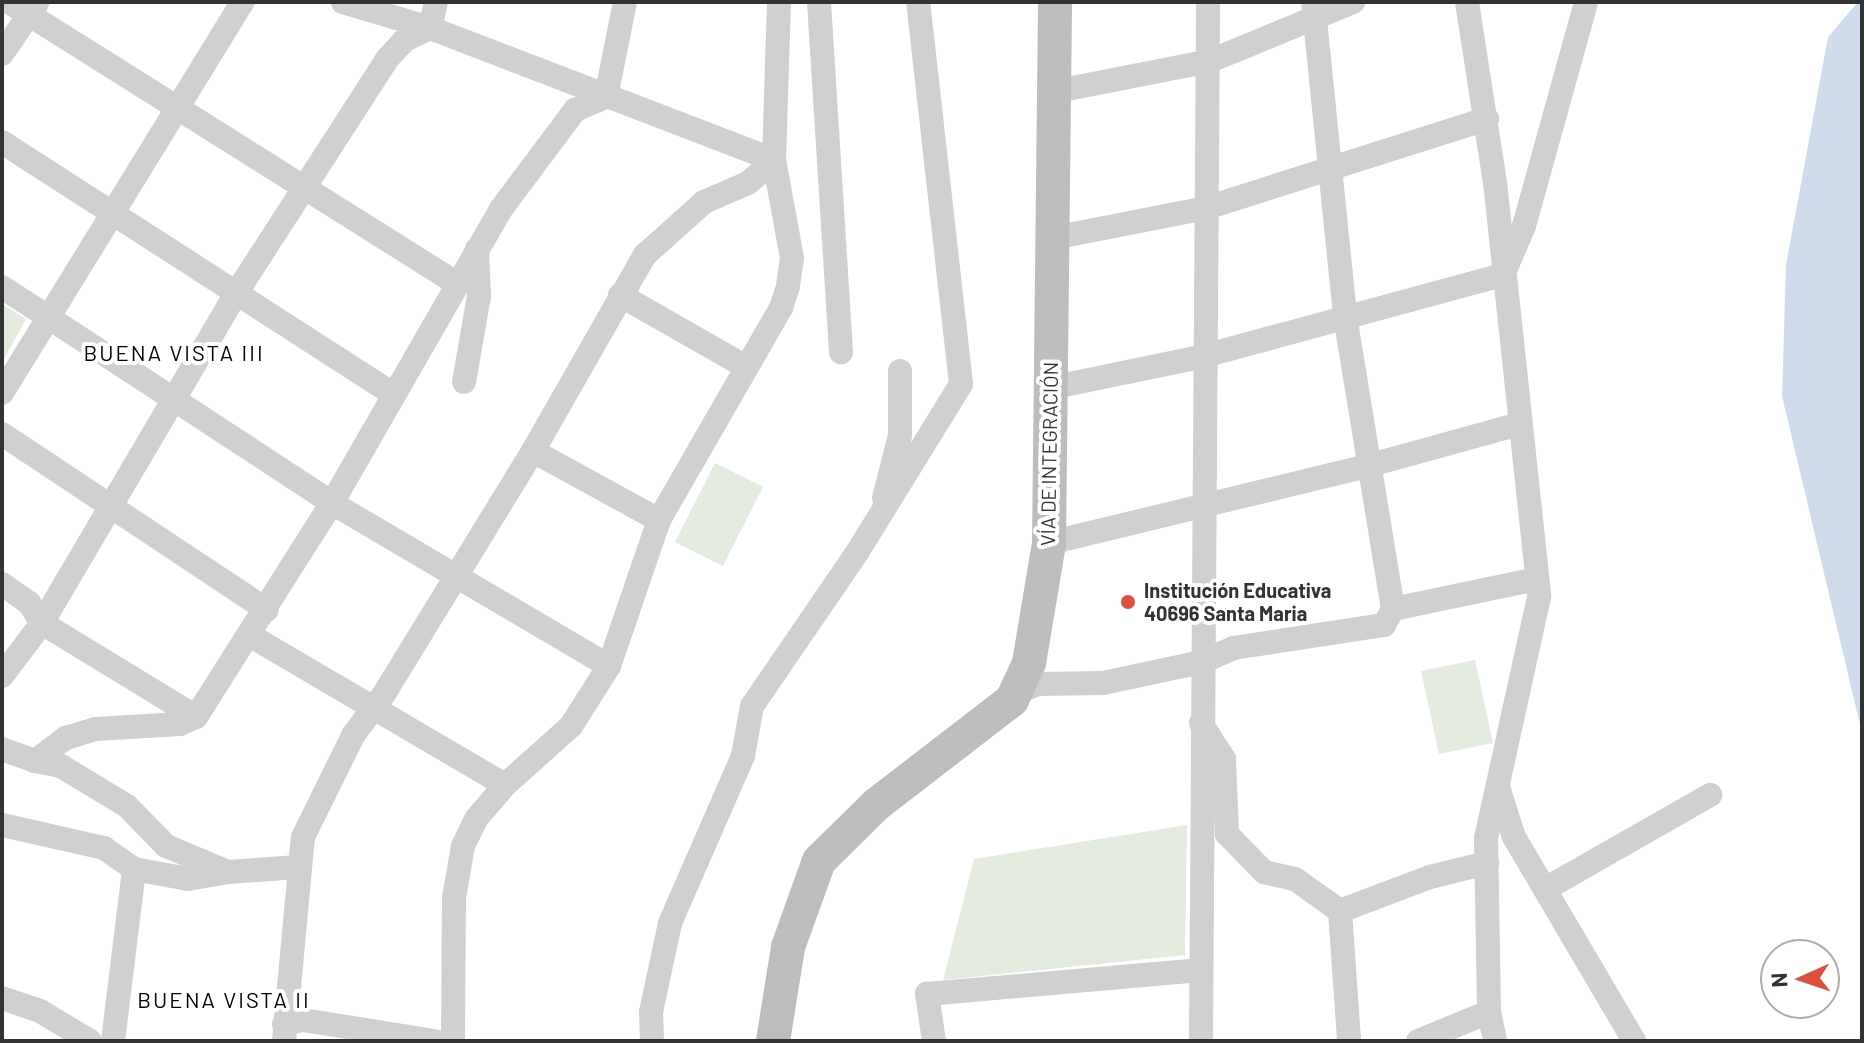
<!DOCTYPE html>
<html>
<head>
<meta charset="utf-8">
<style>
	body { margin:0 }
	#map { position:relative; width:1864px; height:1043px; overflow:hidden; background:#fff; font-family:Barlow,sans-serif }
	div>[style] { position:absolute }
	.green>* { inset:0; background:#e3ebdf }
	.water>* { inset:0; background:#d0dcec }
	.street>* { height:24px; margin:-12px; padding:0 12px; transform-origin:12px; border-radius:12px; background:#d0d0d0 }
	.secondary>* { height:34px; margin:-17px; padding:0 17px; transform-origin:17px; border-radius:17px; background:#bdbdbd }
	.dots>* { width:22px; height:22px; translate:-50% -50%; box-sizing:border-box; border:4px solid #fff; border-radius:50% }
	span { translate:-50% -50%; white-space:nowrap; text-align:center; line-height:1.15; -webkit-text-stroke:8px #fff; paint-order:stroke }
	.street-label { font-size:20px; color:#333 }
	.poi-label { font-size:20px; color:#333; font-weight:700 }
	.left { translate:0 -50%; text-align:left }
	.neighbourhood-label { font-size:22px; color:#000; letter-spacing:2px }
	.frame { position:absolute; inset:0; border:4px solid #333; pointer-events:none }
	.north { position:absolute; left:1760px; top:939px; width:80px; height:80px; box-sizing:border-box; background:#fff; border:2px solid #adadad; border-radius:50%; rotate:267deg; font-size:22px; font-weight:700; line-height:32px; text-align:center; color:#333 }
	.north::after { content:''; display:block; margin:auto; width:28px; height:36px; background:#de4f40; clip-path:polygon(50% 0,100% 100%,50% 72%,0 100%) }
</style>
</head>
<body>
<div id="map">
	<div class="green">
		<i style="clip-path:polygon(2px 304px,26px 319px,2px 363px)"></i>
		<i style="clip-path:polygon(715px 463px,763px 487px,723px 566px,675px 542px)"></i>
		<i style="clip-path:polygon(1475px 660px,1493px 743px,1439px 754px,1421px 671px)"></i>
		<i style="clip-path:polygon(1187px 825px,1185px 955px,943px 980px,974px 859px)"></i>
	</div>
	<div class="water">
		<i style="clip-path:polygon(1858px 2px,1862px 2px,1862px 733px,1782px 396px,1786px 265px,1828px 37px)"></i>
	</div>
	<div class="street">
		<i style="left:9px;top:2px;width:528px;rotate:32.15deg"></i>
		<i style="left:819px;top:2px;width:351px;rotate:86.4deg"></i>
		<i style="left:1467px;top:2px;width:182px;rotate:81.2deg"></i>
		<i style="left:1495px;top:182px;width:417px;rotate:83.9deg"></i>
		<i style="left:1539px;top:597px;width:247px;rotate:102.4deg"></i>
		<i style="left:1486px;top:838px;width:174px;rotate:89deg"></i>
		<i style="left:1489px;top:1012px;width:30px;rotate:78deg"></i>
		<i style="left:2px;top:54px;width:62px;rotate:-55.5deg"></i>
		<i style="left:1057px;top:91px;width:156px;rotate:-11.1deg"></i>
		<i style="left:1210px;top:61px;width:155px;rotate:-22.4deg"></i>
		<i style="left:2px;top:142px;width:464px;rotate:32.8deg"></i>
		<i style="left:1053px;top:238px;width:156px;rotate:-11.1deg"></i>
		<i style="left:1206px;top:208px;width:295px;rotate:-17.6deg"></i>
		<i style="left:2px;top:287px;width:394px;rotate:33.2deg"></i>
		<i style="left:332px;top:503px;width:321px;rotate:30.5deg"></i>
		<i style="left:620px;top:295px;width:145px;rotate:29.7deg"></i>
		<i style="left:464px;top:382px;width:87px;rotate:-80.1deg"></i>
		<i style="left:479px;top:296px;width:47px;rotate:-92.4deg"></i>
		<i style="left:1050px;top:388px;width:157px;rotate:-11.7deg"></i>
		<i style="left:1204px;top:356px;width:310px;rotate:-15.2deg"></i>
		<i style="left:1503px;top:275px;width:53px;rotate:-66.8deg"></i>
		<i style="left:1524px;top:226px;width:232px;rotate:-74.5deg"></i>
		<i style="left:2px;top:393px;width:459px;rotate:-58.4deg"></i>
		<i style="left:2px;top:434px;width:318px;rotate:33.6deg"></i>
		<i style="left:533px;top:451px;width:144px;rotate:28.7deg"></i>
		<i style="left:884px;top:498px;width:65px;rotate:-75.7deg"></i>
		<i style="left:900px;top:435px;width:64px;rotate:-90deg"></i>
		<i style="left:1049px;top:543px;width:327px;rotate:-13.6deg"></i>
		<i style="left:1367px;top:466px;width:158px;rotate:-15.4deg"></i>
		<i style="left:2px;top:584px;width:33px;rotate:35deg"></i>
		<i style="left:29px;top:603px;width:24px;rotate:57deg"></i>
		<i style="left:42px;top:623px;width:180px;rotate:31.4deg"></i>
		<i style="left:1393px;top:609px;width:147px;rotate:-11.8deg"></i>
		<i style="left:251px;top:636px;width:294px;rotate:30.4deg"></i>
		<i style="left:2px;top:676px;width:66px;rotate:-53deg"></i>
		<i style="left:42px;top:623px;width:384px;rotate:-59.5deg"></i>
		<i style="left:237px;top:292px;width:277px;rotate:-57.2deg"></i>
		<i style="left:387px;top:59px;width:26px;rotate:-47deg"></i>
		<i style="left:405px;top:40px;width:28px;rotate:-26deg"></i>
		<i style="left:430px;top:28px;width:27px;rotate:-77deg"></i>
		<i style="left:1020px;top:691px;width:18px;rotate:-22deg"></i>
		<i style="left:1037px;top:684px;width:66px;rotate:-0.9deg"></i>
		<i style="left:1103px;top:683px;width:101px;rotate:-12deg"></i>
		<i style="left:1202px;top:662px;width:34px;rotate:-24deg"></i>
		<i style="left:1233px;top:648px;width:153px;rotate:-8.7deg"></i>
		<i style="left:1384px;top:625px;width:18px;rotate:-61deg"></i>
		<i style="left:1393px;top:609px;width:298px;rotate:-99.3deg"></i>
		<i style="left:1345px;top:315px;width:315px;rotate:-95.8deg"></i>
		<i style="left:1201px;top:723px;width:43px;rotate:57.4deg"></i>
		<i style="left:1224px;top:759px;width:75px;rotate:87.7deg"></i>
		<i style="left:1227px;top:834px;width:53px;rotate:45.8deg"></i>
		<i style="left:1264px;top:872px;width:32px;rotate:13deg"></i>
		<i style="left:1295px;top:879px;width:55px;rotate:35.4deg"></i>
		<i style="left:2px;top:749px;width:35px;rotate:20deg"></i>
		<i style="left:1498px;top:787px;width:52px;rotate:72.3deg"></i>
		<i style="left:1514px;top:837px;width:237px;rotate:59.5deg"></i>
		<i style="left:2px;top:825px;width:105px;rotate:12.7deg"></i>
		<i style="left:104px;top:848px;width:37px;rotate:35deg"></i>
		<i style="left:134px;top:869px;width:55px;rotate:10.5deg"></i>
		<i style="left:188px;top:879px;width:41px;rotate:-9.9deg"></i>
		<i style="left:298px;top:867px;width:70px;rotate:175.9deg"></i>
		<i style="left:228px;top:872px;width:67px;rotate:-157.2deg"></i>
		<i style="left:166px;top:846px;width:56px;rotate:-134.3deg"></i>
		<i style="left:127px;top:806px;width:77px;rotate:-148.8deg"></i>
		<i style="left:61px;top:766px;width:26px;rotate:-169deg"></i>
		<i style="left:35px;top:761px;width:39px;rotate:-37deg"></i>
		<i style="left:66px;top:738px;width:31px;rotate:-17deg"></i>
		<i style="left:96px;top:729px;width:84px;rotate:-3.4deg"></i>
		<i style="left:180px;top:724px;width:17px;rotate:-24deg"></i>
		<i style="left:196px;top:717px;width:254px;rotate:-57.6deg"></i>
		<i style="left:332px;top:503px;width:339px;rotate:-60.1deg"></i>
		<i style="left:501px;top:209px;width:124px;rotate:-53.2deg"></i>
		<i style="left:575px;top:110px;width:34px;rotate:-23deg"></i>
		<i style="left:606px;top:97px;width:97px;rotate:-78.7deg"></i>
		<i style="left:1547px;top:888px;width:188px;rotate:-29.7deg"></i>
		<i style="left:1340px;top:911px;width:96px;rotate:-20.7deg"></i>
		<i style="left:1430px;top:877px;width:59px;rotate:-13.8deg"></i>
		<i style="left:1340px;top:911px;width:130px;rotate:86deg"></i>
		<i style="left:2px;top:998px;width:40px;rotate:18.9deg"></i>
		<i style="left:40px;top:1011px;width:58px;rotate:31deg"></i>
		<i style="left:284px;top:1024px;width:19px;rotate:-12deg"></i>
		<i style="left:303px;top:1020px;width:133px;rotate:9.1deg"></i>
		<i style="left:113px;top:1041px;width:173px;rotate:-83deg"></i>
		<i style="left:284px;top:1041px;width:205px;rotate:-84.7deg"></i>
		<i style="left:303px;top:837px;width:115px;rotate:-63.7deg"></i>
		<i style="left:354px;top:734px;width:50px;rotate:-53.1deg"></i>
		<i style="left:384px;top:694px;width:285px;rotate:-58.5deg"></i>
		<i style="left:533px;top:451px;width:226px;rotate:-60.3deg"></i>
		<i style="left:645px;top:255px;width:79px;rotate:-41.9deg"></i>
		<i style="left:704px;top:202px;width:48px;rotate:-23.4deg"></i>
		<i style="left:748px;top:183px;width:35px;rotate:-41deg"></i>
		<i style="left:774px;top:160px;width:368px;rotate:-159deg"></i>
		<i style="left:430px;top:28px;width:91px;rotate:-163.4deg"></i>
		<i style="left:453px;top:1041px;width:143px;rotate:-89.6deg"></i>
		<i style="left:454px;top:898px;width:53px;rotate:-80.2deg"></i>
		<i style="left:463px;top:846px;width:30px;rotate:-64deg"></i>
		<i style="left:476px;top:819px;width:45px;rotate:-49.5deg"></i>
		<i style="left:505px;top:785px;width:89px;rotate:-41.8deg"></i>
		<i style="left:571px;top:726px;width:71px;rotate:-57.7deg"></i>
		<i style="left:609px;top:666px;width:154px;rotate:-71.1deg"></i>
		<i style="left:659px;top:520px;width:245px;rotate:-60.1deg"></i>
		<i style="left:781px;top:308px;width:23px;rotate:-72deg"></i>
		<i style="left:788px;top:286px;width:28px;rotate:-82deg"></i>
		<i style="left:792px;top:258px;width:100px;rotate:-100.4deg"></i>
		<i style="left:774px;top:160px;width:158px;rotate:-88.2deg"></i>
		<i style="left:652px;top:1041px;width:29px;rotate:-92deg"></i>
		<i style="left:651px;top:1012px;width:91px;rotate:-77.9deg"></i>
		<i style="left:670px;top:923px;width:182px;rotate:-66.4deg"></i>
		<i style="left:743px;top:756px;width:51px;rotate:-79.8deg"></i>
		<i style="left:752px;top:706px;width:188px;rotate:-55.6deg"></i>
		<i style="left:858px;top:551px;width:196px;rotate:-58.3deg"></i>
		<i style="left:961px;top:384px;width:384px;rotate:-96.4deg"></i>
		<i style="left:934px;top:1041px;width:48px;rotate:-98.5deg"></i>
		<i style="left:927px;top:994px;width:275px;rotate:-5deg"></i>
		<i style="left:1201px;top:1041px;width:1039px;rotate:-89.61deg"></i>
		<i style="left:1418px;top:1041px;width:77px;rotate:-22.2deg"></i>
	</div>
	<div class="secondary">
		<i style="left:773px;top:1041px;width:95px;rotate:-80.9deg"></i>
		<i style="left:788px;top:947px;width:91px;rotate:-70.2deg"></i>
		<i style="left:819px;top:861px;width:81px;rotate:-44.5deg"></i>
		<i style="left:877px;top:804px;width:170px;rotate:-37.6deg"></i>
		<i style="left:1012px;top:700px;width:41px;rotate:-65.3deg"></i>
		<i style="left:1029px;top:663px;width:122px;rotate:-80.5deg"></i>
		<i style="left:1049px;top:543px;width:541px;rotate:-89.36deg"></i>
	</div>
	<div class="dots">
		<i style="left:1128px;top:602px;background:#de4f40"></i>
	</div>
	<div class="street-label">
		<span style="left:1049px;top:454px;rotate:-89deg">VÍA DE INTEGRACIÓN</span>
	</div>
	<div class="poi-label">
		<span class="left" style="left:1144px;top:602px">Institución Educativa<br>40696 Santa Maria</span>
	</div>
	<div class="neighbourhood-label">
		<span style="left:174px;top:353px">BUENA VISTA III</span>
		<span style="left:224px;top:1000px">BUENA VISTA II</span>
	</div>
	<div class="frame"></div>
	<div class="north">N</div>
</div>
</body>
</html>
